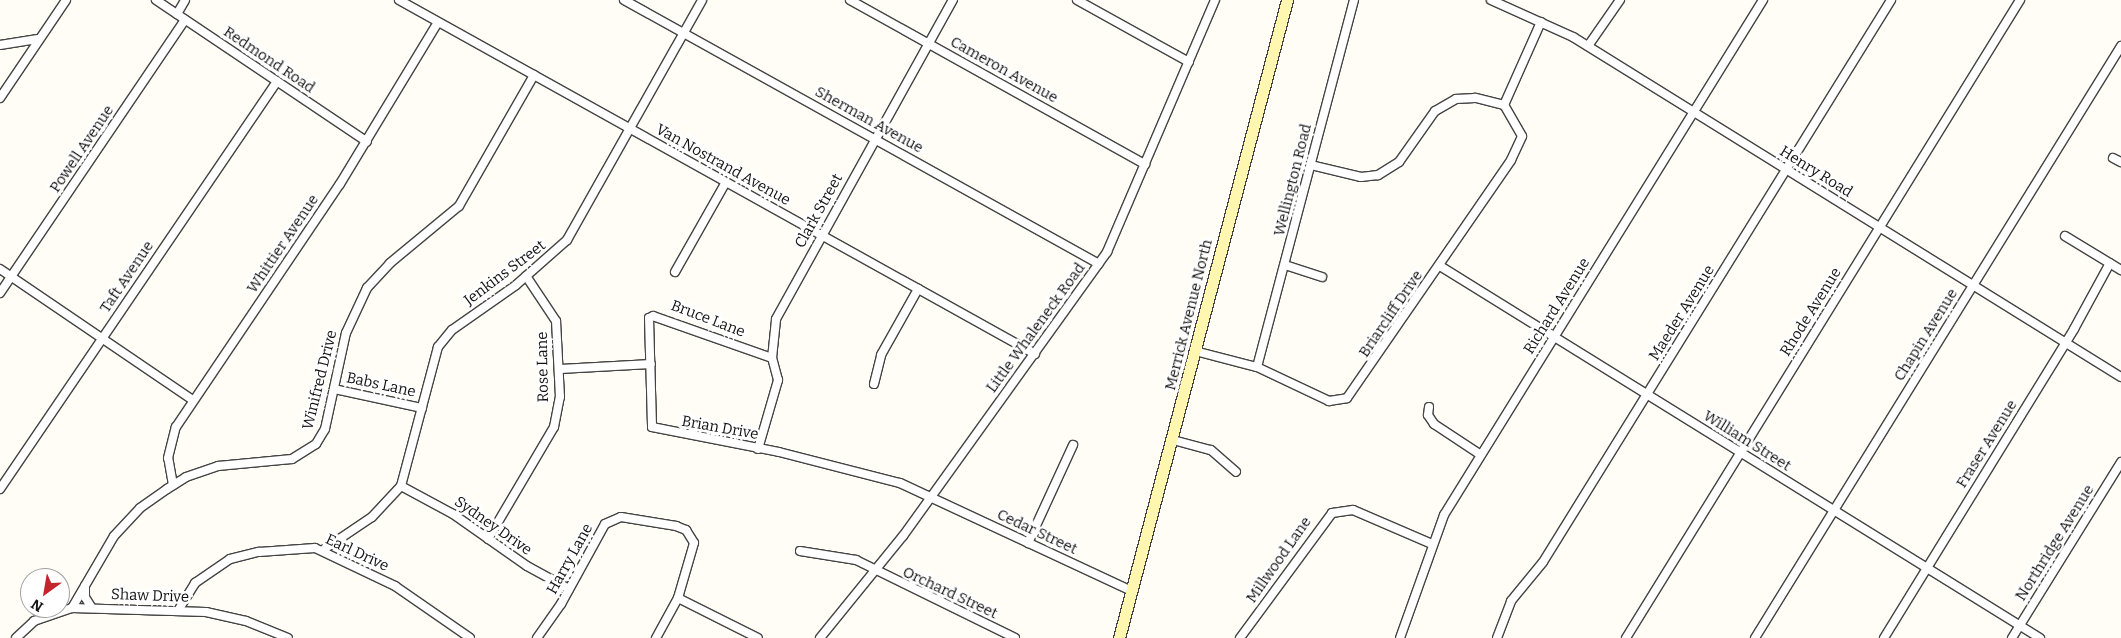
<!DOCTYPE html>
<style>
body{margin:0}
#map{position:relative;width:2121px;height:638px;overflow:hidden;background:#fffdf5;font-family:Bitter,serif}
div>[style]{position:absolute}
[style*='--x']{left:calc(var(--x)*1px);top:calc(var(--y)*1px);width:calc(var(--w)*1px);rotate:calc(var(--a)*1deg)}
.roads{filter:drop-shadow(1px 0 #444) drop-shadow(-1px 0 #444) drop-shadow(0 1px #444) drop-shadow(0 -1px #444)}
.street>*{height:8px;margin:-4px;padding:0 4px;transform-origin:4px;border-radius:4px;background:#fff}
.secondary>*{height:11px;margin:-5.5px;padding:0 5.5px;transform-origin:5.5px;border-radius:5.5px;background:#fff6b0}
span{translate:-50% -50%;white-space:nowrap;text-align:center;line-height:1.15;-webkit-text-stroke:5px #fff;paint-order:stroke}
.street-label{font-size:15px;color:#111}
.north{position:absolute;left:20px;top:568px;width:50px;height:50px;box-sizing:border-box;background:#fff;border:1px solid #a0a0a0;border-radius:50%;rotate:212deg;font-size:14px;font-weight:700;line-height:20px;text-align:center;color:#111}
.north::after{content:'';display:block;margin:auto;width:18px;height:22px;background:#c4262e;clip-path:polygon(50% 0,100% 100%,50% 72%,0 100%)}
</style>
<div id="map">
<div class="roads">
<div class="street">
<div style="--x:156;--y:0;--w:254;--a:33.9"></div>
<div style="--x:399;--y:0;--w:728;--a:29.1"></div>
<div style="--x:624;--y:0;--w:543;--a:29.06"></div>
<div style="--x:850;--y:0;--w:338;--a:29.1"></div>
<div style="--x:1077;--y:0;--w:128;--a:29"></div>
<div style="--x:1491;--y:0;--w:90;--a:24.3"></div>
<div style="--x:1573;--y:37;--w:645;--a:31.82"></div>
<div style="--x:177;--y:14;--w:16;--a:-60"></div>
<div style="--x:0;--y:45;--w:38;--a:-9"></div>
<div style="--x:1588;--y:46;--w:56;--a:-55.2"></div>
<div style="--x:0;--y:98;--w:118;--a:-56"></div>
<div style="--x:1504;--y:105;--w:91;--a:-66"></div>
<div style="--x:2113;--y:158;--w:9;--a:27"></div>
<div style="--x:2065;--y:236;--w:66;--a:31.3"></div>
<div style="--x:1285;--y:265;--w:39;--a:18"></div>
<div style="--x:1440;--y:266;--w:706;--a:31.8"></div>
<div style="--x:0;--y:269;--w:233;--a:34.2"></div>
<div style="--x:675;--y:272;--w:103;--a:-60.5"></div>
<div style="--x:0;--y:293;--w:330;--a:-55.9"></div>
<div style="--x:1195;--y:351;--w:64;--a:14.5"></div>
<div style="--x:1257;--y:367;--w:80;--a:25.3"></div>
<div style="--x:1329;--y:401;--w:18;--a:-9"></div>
<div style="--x:1347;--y:398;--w:289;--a:-55.4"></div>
<div style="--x:1511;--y:160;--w:26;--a:-65"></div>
<div style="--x:1522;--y:136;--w:36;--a:-120"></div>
<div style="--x:1504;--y:105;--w:30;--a:-166"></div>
<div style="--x:1475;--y:98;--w:19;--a:177"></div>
<div style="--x:1456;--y:99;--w:24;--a:150"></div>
<div style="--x:1435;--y:111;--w:62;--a:125.2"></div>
<div style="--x:1399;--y:162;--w:25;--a:148"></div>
<div style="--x:1378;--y:175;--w:17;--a:173"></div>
<div style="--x:1361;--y:177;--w:51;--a:-166.5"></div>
<div style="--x:772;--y:358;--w:126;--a:-160.6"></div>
<div style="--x:653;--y:316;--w:4;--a:153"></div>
<div style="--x:649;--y:318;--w:109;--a:88.4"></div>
<div style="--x:652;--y:427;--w:129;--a:11.1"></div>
<div style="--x:779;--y:452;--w:125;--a:14.4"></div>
<div style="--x:900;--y:483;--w:256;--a:25"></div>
<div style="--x:1257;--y:367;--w:380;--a:-75.2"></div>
<div style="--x:560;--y:369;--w:91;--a:-3.1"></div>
<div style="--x:874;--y:384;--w:30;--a:-76"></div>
<div style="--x:881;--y:355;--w:76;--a:-60.7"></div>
<div style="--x:334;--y:389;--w:90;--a:12.2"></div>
<div style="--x:1429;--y:407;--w:8;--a:97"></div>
<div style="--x:1428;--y:415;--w:11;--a:56"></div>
<div style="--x:1434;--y:424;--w:56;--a:33.4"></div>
<div style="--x:1173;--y:440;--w:39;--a:15"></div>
<div style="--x:1211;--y:450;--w:33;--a:41"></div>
<div style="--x:758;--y:449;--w:72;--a:-73.8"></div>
<div style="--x:778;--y:380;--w:23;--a:-105"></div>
<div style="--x:772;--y:358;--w:39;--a:-84"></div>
<div style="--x:776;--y:319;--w:365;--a:-61"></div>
<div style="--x:173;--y:485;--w:27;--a:-100"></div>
<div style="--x:168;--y:458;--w:32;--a:-76"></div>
<div style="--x:176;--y:427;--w:293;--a:-56"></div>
<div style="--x:340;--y:184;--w:189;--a:-58.8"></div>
<div style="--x:401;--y:486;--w:59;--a:28.3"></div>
<div style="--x:453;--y:514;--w:90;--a:35.1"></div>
<div style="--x:527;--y:566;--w:48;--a:28.7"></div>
<div style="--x:0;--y:489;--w:493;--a:-55.8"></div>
<div style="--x:488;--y:539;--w:130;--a:-59.5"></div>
<div style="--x:554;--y:427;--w:31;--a:-79"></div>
<div style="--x:560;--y:397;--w:76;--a:-93"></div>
<div style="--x:556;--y:321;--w:54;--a:-123.7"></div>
<div style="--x:1028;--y:543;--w:108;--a:-65.3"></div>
<div style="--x:323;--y:550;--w:59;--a:-34"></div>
<div style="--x:372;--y:517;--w:42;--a:-46.9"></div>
<div style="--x:401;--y:486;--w:144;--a:-75.1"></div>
<div style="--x:438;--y:347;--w:22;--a:-51"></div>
<div style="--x:452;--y:330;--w:78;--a:-35.1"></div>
<div style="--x:516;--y:285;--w:68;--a:-41.4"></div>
<div style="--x:567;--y:240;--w:275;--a:-60.6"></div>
<div style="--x:800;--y:551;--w:57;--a:9.1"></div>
<div style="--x:856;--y:560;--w:177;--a:26.1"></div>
<div style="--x:85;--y:586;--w:11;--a:90"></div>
<div style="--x:85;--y:597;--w:13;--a:58"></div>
<div style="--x:678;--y:598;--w:89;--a:26.6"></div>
<div style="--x:72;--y:608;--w:83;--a:-59.7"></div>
<div style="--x:114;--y:536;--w:38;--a:-47"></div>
<div style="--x:140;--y:508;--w:33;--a:-35"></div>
<div style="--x:167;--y:489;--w:22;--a:-32"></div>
<div style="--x:186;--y:477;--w:34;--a:-19"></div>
<div style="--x:218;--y:466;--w:74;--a:-5.4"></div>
<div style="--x:292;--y:459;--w:28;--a:-32"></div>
<div style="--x:316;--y:444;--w:17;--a:-59"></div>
<div style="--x:325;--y:429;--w:98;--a:-77.7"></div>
<div style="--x:346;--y:333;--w:50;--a:-65"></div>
<div style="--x:367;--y:288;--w:34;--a:-47"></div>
<div style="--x:390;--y:263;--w:89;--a:-39.6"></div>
<div style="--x:459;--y:206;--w:151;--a:-60.2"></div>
<div style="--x:179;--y:609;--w:31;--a:-58"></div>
<div style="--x:195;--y:583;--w:42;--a:-34.4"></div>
<div style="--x:230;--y:559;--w:30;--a:-14"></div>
<div style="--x:259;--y:552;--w:56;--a:-4.1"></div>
<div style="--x:315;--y:548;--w:89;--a:25.4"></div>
<div style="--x:395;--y:586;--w:91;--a:34.7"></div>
<div style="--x:16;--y:638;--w:25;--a:-43"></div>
<div style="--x:34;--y:621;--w:40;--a:-18.9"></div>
<div style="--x:72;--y:608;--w:134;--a:1.7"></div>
<div style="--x:206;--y:612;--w:41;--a:12.7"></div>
<div style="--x:246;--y:621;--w:45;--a:22"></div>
<div style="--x:537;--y:638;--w:42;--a:-54.8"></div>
<div style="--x:561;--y:604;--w:91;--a:-61.2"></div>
<div style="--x:605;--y:524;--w:17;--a:-24"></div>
<div style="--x:621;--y:517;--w:56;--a:9.3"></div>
<div style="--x:676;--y:526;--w:11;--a:22"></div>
<div style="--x:686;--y:530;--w:15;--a:58"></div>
<div style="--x:694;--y:543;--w:57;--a:106.2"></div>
<div style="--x:678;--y:598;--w:46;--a:118.8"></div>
<div style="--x:820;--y:638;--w:132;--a:-50.9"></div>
<div style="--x:903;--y:536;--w:350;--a:-54.3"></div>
<div style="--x:1107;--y:252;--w:274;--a:-66.8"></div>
<div style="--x:1240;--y:638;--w:155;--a:-53.6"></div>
<div style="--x:1332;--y:513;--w:21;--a:-8"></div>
<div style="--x:1353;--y:510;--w:86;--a:23.3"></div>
<div style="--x:1400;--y:638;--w:131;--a:-70.3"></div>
<div style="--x:1444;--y:515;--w:606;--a:-58.23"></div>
<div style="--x:1497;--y:638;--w:40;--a:-69"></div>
<div style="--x:1511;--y:601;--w:50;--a:-50.6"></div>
<div style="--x:1543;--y:562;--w:661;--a:-58.23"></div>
<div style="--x:1626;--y:638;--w:750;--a:-58.3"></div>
<div style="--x:1755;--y:638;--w:696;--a:-58.27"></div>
<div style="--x:1884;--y:638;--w:363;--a:-58.4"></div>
<div style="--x:2074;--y:329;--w:75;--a:-61.4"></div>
<div style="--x:2012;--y:638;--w:207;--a:-58.2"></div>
</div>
<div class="secondary">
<div style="--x:1119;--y:638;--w:660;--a:-75.25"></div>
</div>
</div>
<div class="street-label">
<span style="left:269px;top:60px;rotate:34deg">Redmond Road</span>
<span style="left:1004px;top:70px;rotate:29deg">Cameron Avenue</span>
<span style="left:869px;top:120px;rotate:29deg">Sherman Avenue</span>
<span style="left:82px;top:149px;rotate:-56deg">Powell Avenue</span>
<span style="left:723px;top:165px;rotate:29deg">Van Nostrand Avenue</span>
<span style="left:1816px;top:172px;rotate:32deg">Henry Road</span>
<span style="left:1293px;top:180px;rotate:-76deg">Wellington Road</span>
<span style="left:819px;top:211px;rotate:-61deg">Clark Street</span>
<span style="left:283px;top:244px;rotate:-56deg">Whittier Avenue</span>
<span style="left:505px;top:273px;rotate:-37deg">Jenkins Street</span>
<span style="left:127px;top:277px;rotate:-56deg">Taft Avenue</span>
<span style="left:1557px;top:306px;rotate:-58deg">Richard Avenue</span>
<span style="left:1811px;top:312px;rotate:-58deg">Rhode Avenue</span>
<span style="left:1682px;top:313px;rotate:-58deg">Maeder Avenue</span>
<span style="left:1391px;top:314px;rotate:-56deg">Briarcliff Drive</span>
<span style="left:1189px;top:315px;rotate:-76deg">Merrick Avenue North</span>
<span style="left:708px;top:319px;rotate:21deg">Bruce Lane</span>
<span style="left:1036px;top:328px;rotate:-54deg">Little Whaleneck Road</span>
<span style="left:1926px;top:335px;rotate:-58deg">Chapin Avenue</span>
<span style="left:543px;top:367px;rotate:-91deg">Rose Lane</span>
<span style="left:320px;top:380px;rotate:-76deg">Winifred Drive</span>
<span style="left:381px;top:385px;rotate:12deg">Babs Lane</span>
<span style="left:720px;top:428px;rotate:10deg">Brian Drive</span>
<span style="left:1747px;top:441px;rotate:32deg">William Street</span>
<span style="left:1987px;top:444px;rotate:-58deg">Fraser Avenue</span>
<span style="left:493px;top:526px;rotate:35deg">Sydney Drive</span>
<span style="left:1037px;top:532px;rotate:25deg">Cedar Street</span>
<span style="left:2055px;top:543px;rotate:-58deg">Northridge Avenue</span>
<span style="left:357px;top:553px;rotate:25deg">Earl Drive</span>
<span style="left:570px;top:559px;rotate:-61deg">Harry Lane</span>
<span style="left:1279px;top:560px;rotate:-55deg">Millwood Lane</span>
<span style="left:950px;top:593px;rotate:25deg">Orchard Street</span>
<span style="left:150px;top:596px;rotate:2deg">Shaw Drive</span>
</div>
<div class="north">N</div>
</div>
